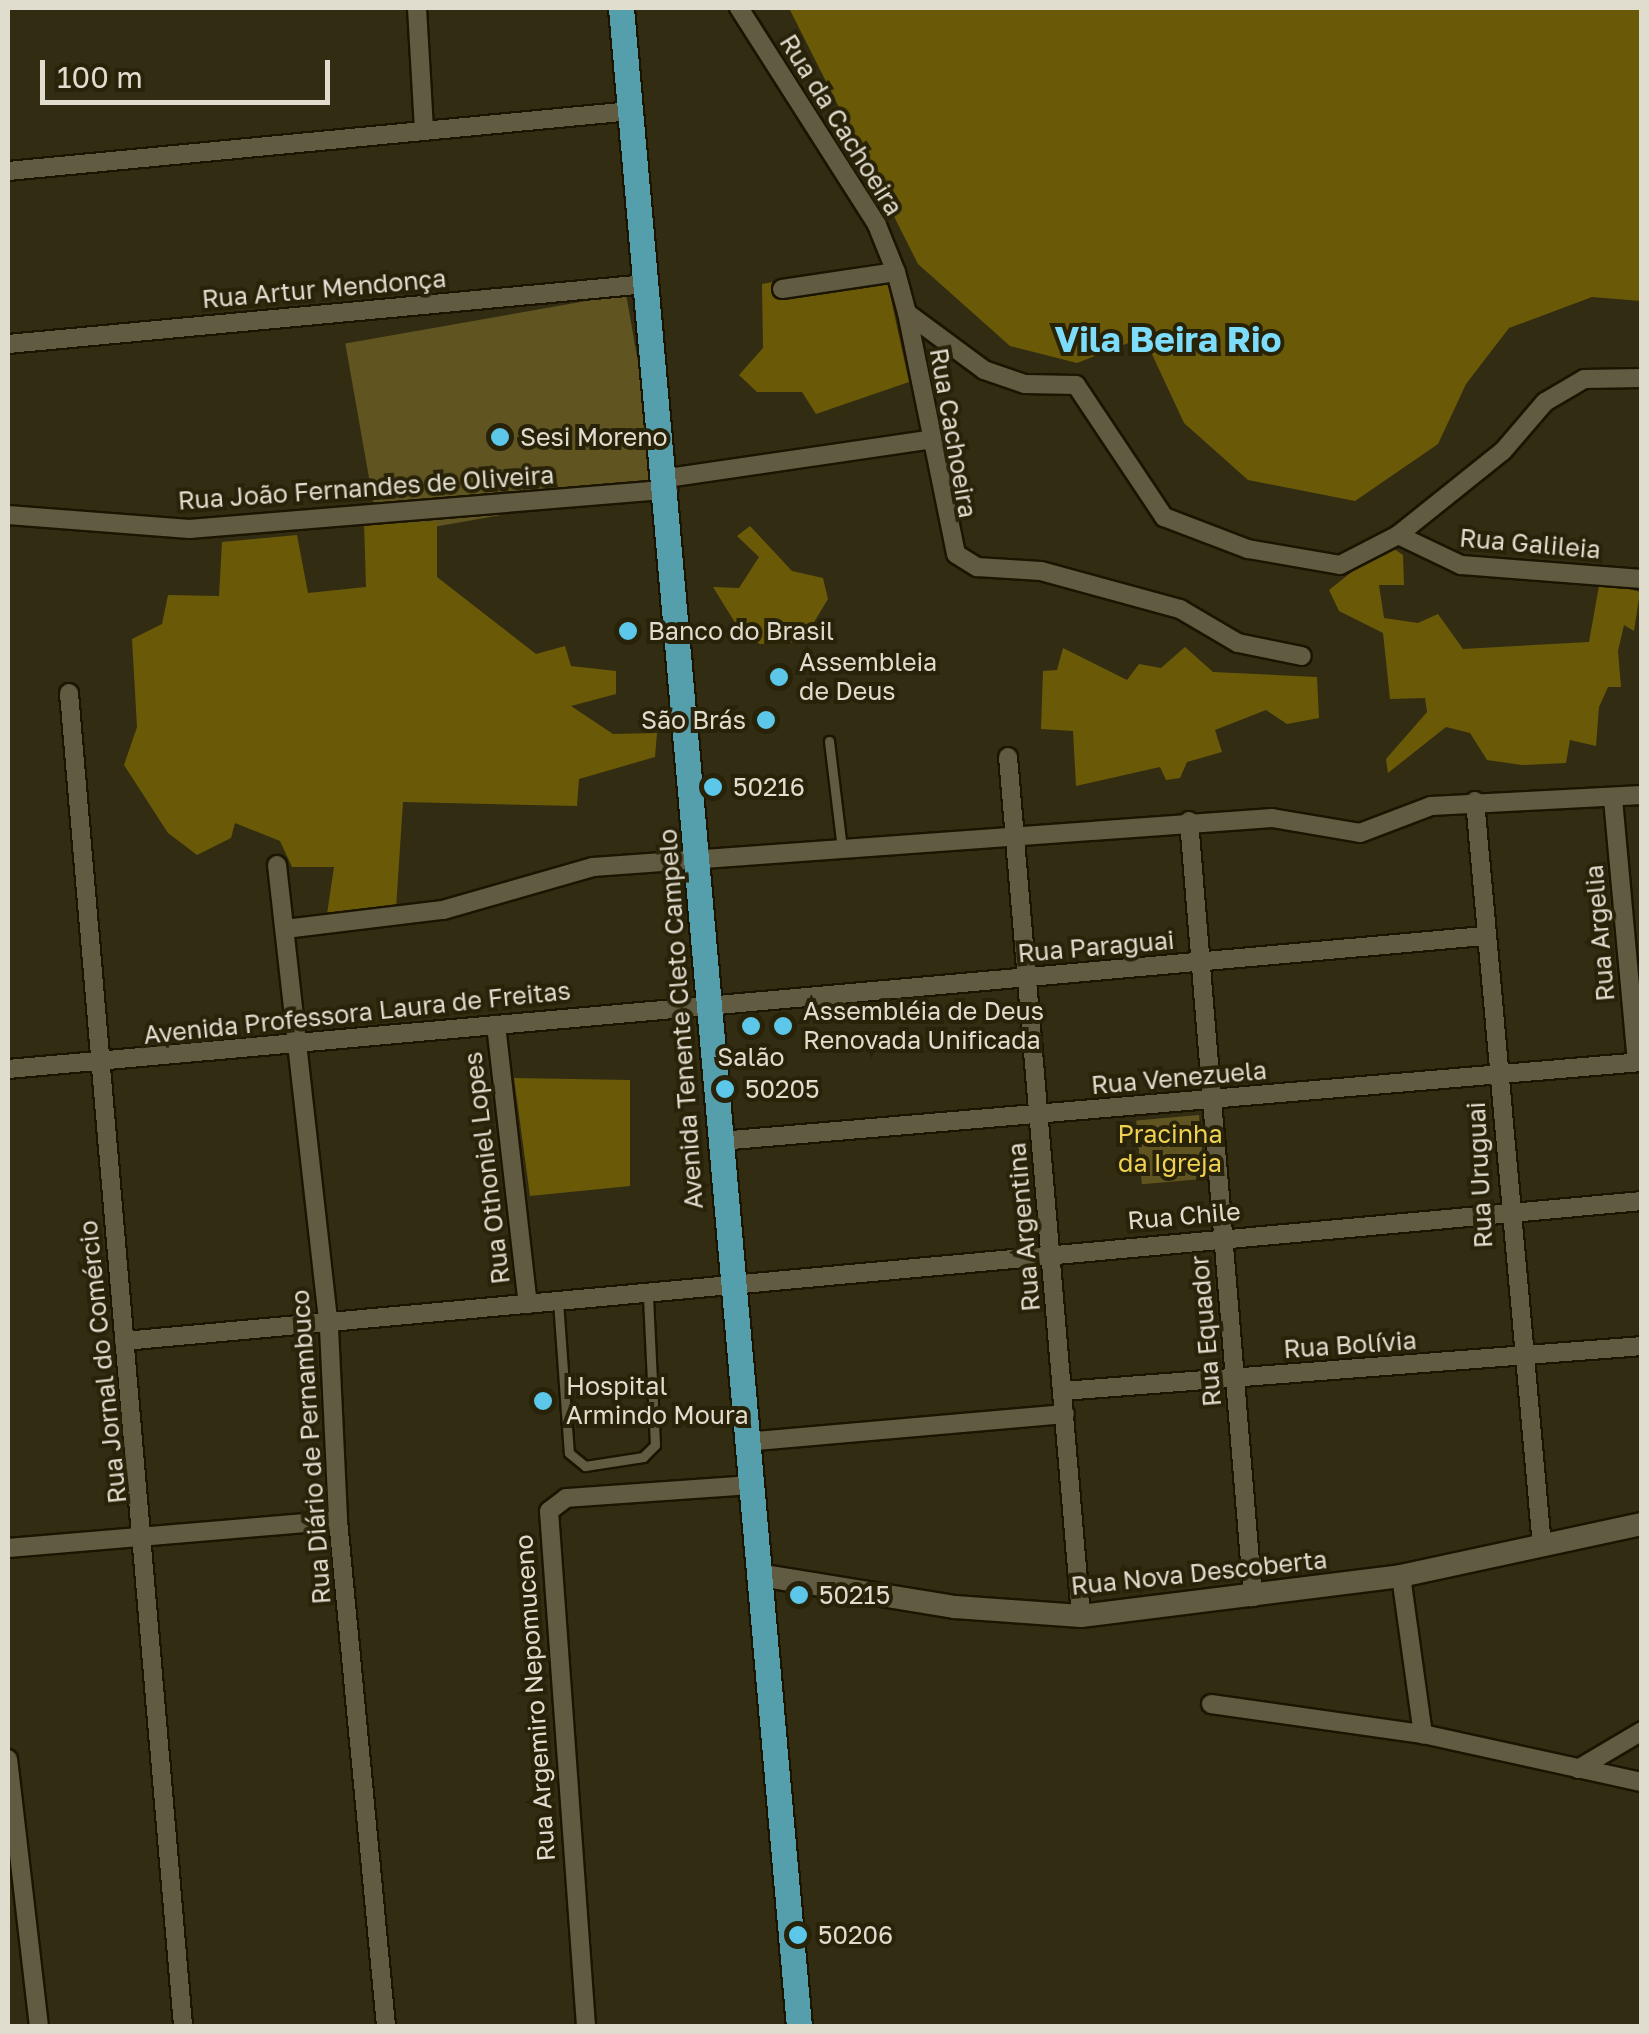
<!DOCTYPE html>
<meta charset="utf-8">
<style>
body{margin:0}
#map{position:relative;width:1649px;height:2034px;overflow:hidden;background:#322c13;font-family:"Golos Text",sans-serif}
div>[style]{position:absolute}
[style*='--x']{left:calc(var(--x)*1px);top:calc(var(--y)*1px);width:calc(var(--w)*1px);rotate:calc(var(--a)*1deg)}
.green>*{inset:0;background:#605521;transform-origin:0 0}
.forest>*{inset:0;background:#6a5a07}
.roads{filter:drop-shadow(2px 0 #1a1400) drop-shadow(-2px 0 #1a1400) drop-shadow(0 2px #1a1400) drop-shadow(0 -2px #1a1400)}
.service>*{height:9px;margin:-4.5px;padding:0 4.5px;transform-origin:4.5px;border-radius:4.5px;background:#615b41}
.minor>*{height:18px;margin:-9px;padding:0 9px;transform-origin:9px;border-radius:9px;background:#615b41}
.tertiary>*{height:22px;margin:-11px;padding:0 11px;transform-origin:11px;border-radius:11px;background:#615b41}
.primary>*{height:25px;margin:-12.5px;padding:0 12.5px;transform-origin:12.5px;border-radius:12.5px;background:#549fab}
.dots>*{width:28px;height:28px;translate:-50% -50%;box-sizing:border-box;border:5px solid #282209;border-radius:50%}
span{translate:-50% -50%;white-space:nowrap;text-align:center;line-height:1.15;-webkit-text-stroke:8px #282209;paint-order:stroke}
.street-label{font-size:25px;color:#e0dcce}
.poi-label{font-size:25px;color:#e0dcce}
.left{translate:0 -50%;text-align:left}
.right{translate:-100% -50%;text-align:right}
.park-label{font-size:25px;color:#efd252}
.district-label{font-size:35px;color:#7cdcfa;font-weight:700}
.frame{position:absolute;inset:0;border:10px solid #e0dcce;pointer-events:none}
.scale{position:absolute;left:40px;top:60px;width:290px;height:45px;box-sizing:border-box;border:5px solid #e0dcce;border-top:0;padding-left:12px;font-size:30px;line-height:35px;white-space:nowrap;color:#e0dcce;-webkit-text-stroke:8px #282209;paint-order:stroke}
</style>
<div id="map">
<div class="green">
<div style="left:626px;top:294px;width:196px;height:285px;rotate:80deg"></div>
<div style="left:1199px;top:1115px;width:64px;height:63px;rotate:85deg"></div>
</div>
<div class="forest">
<div style="clip-path:polygon(789px 8px,1641px 8px,1641px 301px,1592px 297px,1509px 328px,1466px 384px,1438px 444px,1355px 501px,1248px 480px,1184px 423px,1144px 337px,1077px 363px,1010px 346px,918px 264px)"></div>
<div style="clip-path:polygon(883px 262px,909px 382px,816px 414px,802px 392px,757px 392px,739px 375px,763px 348px,762px 284px)"></div>
<div style="clip-path:polygon(437px 522px,437px 577px,536px 654px,565px 646px,571px 666px,616px 671px,616px 694px,571px 706px,613px 734px,657px 733px,655px 757px,579px 779px,577px 806px,403px 802px,396px 909px,327px 914px,334px 867px,292px 867px,280px 841px,235px 823px,231px 838px,197px 855px,168px 833px,124px 765px,137px 727px,132px 639px,162px 624px,168px 595px,219px 596px,222px 542px,297px 535px,308px 593px,366px 587px,364px 523px)"></div>
<div style="clip-path:polygon(750px 526px,792px 571px,823px 578px,828px 599px,802px 642px,760px 644px,742px 634px,713px 587px,739px 588px,759px 557px,737px 536px)"></div>
<div style="clip-path:polygon(1387px 544px,1403px 555px,1404px 585px,1379px 585px,1384px 618px,1418px 623px,1438px 614px,1463px 649px,1589px 642px,1600px 580px,1640px 592px,1634px 631px,1624px 625px,1618px 651px,1621px 687px,1608px 687px,1599px 707px,1596px 746px,1570px 740px,1566px 763px,1522px 765px,1487px 760px,1470px 733px,1446px 727px,1388px 773px,1386px 759px,1427px 712px,1425px 698px,1390px 699px,1383px 633px,1339px 611px,1329px 590px)"></div>
<div style="clip-path:polygon(1185px 647px,1213px 672px,1317px 677px,1319px 718px,1287px 724px,1266px 710px,1215px 730px,1222px 752px,1187px 762px,1180px 778px,1166px 780px,1160px 767px,1076px 786px,1073px 731px,1041px 729px,1043px 671px,1057px 670px,1063px 648px,1127px 680px,1139px 664px,1161px 668px)"></div>
<div style="clip-path:polygon(514px 1078px,630px 1080px,630px 1186px,530px 1196px)"></div>
</div>
<div class="roads">
<div class="service">
<div style="--x:829;--y:741;--w:108;--a:83.1"></div>
<div style="--x:558;--y:1301;--w:152;--a:85.9"></div>
<div style="--x:569;--y:1453;--w:21;--a:39"></div>
<div style="--x:585;--y:1466;--w:59;--a:-8.8"></div>
<div style="--x:643;--y:1457;--w:17;--a:-45"></div>
<div style="--x:655;--y:1445;--w:151;--a:-92.7"></div>
</div>
<div class="minor">
<div style="--x:417;--y:8;--w:123;--a:86.7"></div>
<div style="--x:739;--y:8;--w:257;--a:57.5"></div>
<div style="--x:877;--y:225;--w:51;--a:68"></div>
<div style="--x:8;--y:171;--w:626;--a:-5.5"></div>
<div style="--x:782;--y:289;--w:115;--a:-8.5"></div>
<div style="--x:896;--y:272;--w:42;--a:75"></div>
<div style="--x:907;--y:313;--w:96;--a:36.5"></div>
<div style="--x:984;--y:370;--w:43;--a:18.9"></div>
<div style="--x:1025;--y:384;--w:51;--a:1.1"></div>
<div style="--x:1076;--y:385;--w:159;--a:56.3"></div>
<div style="--x:1164;--y:517;--w:90;--a:20.9"></div>
<div style="--x:1248;--y:549;--w:93;--a:9.9"></div>
<div style="--x:1340;--y:565;--w:65;--a:-27.3"></div>
<div style="--x:1398;--y:535;--w:70;--a:25.5"></div>
<div style="--x:1461;--y:565;--w:182;--a:4.4"></div>
<div style="--x:907;--y:313;--w:246;--a:78.5"></div>
<div style="--x:956;--y:554;--w:25;--a:32"></div>
<div style="--x:977;--y:567;--w:64;--a:3.6"></div>
<div style="--x:1041;--y:571;--w:144;--a:15.3"></div>
<div style="--x:1180;--y:609;--w:67;--a:30.4"></div>
<div style="--x:1238;--y:643;--w:65;--a:11.5"></div>
<div style="--x:8;--y:344;--w:641;--a:-5.37"></div>
<div style="--x:667;--y:478;--w:265;--a:-8.3"></div>
<div style="--x:8;--y:515;--w:182;--a:4.4"></div>
<div style="--x:189;--y:529;--w:481;--a:-4.7"></div>
<div style="--x:1398;--y:535;--w:134;--a:-38.7"></div>
<div style="--x:1503;--y:451;--w:65;--a:-49.4"></div>
<div style="--x:1545;--y:402;--w:45;--a:-30.5"></div>
<div style="--x:1584;--y:379;--w:58;--a:-1"></div>
<div style="--x:69;--y:693;--w:1338;--a:85.11"></div>
<div style="--x:1008;--y:757;--w:862;--a:85.14"></div>
<div style="--x:1613;--y:799;--w:264;--a:84.8"></div>
<div style="--x:1475;--y:801;--w:748;--a:84.86"></div>
<div style="--x:1189;--y:821;--w:779;--a:85.29"></div>
<div style="--x:277;--y:865;--w:466;--a:83.6"></div>
<div style="--x:329;--y:1328;--w:192;--a:87.3"></div>
<div style="--x:338;--y:1520;--w:508;--a:84.58"></div>
<div style="--x:285;--y:929;--w:159;--a:-6.9"></div>
<div style="--x:443;--y:910;--w:156;--a:-16"></div>
<div style="--x:593;--y:867;--w:681;--a:-4.13"></div>
<div style="--x:1272;--y:818;--w:89;--a:9.7"></div>
<div style="--x:1360;--y:833;--w:76;--a:-20.8"></div>
<div style="--x:1431;--y:806;--w:211;--a:-3"></div>
<div style="--x:496;--y:1025;--w:281;--a:83.5"></div>
<div style="--x:8;--y:1069;--w:1482;--a:-5.15"></div>
<div style="--x:720;--y:1141;--w:925;--a:-4.9"></div>
<div style="--x:124;--y:1341;--w:1524;--a:-5.27"></div>
<div style="--x:1063;--y:1391;--w:581;--a:-4.44"></div>
<div style="--x:745;--y:1442;--w:321;--a:-5"></div>
<div style="--x:8;--y:1548;--w:331;--a:-4.8"></div>
<div style="--x:1401;--y:1576;--w:160;--a:82.1"></div>
<div style="--x:1423;--y:1734;--w:224;--a:12.4"></div>
<div style="--x:1211;--y:1704;--w:214;--a:8.1"></div>
<div style="--x:8;--y:1759;--w:269;--a:83.4"></div>
<div style="--x:1578;--y:1769;--w:74;--a:-30.7"></div>
<div style="--x:586;--y:2026;--w:516;--a:-94.11"></div>
<div style="--x:549;--y:1511;--w:21;--a:-37"></div>
<div style="--x:566;--y:1498;--w:184;--a:-4"></div>
</div>
<div class="tertiary">
<div style="--x:759;--y:1575;--w:199;--a:9.3"></div>
<div style="--x:955;--y:1607;--w:126;--a:4.1"></div>
<div style="--x:1081;--y:1616;--w:322;--a:-7.1"></div>
<div style="--x:1401;--y:1576;--w:247;--a:-12.2"></div>
</div>
<div class="primary">
<div style="--x:621;--y:8;--w:2026;--a:84.96"></div>
</div>
</div>
<div class="dots">
<div style="left:500px;top:437px;background:#5cc7e8"></div>
<div style="left:628px;top:631px;background:#5cc7e8"></div>
<div style="left:779px;top:677px;background:#5cc7e8"></div>
<div style="left:766px;top:720px;background:#5cc7e8"></div>
<div style="left:713px;top:787px;background:#5cc7e8"></div>
<div style="left:751px;top:1026px;background:#5cc7e8"></div>
<div style="left:783px;top:1026px;background:#5cc7e8"></div>
<div style="left:725px;top:1089px;background:#5cc7e8"></div>
<div style="left:543px;top:1401px;background:#5cc7e8"></div>
<div style="left:799px;top:1595px;background:#5cc7e8"></div>
<div style="left:798px;top:1935px;background:#5cc7e8"></div>
</div>
<div class="street-label">
<span style="left:841px;top:125px;rotate:58deg">Rua da Cachoeira</span>
<span style="left:324px;top:289px;rotate:-5deg">Rua Artur Mendonça</span>
<span style="left:953px;top:433px;rotate:80deg">Rua Cachoeira</span>
<span style="left:366px;top:488px;rotate:-4deg">Rua João Fernandes de Oliveira</span>
<span style="left:1530px;top:544px;rotate:5deg">Rua Galileia</span>
<span style="left:1600px;top:933px;rotate:-95deg">Rua Argelia</span>
<span style="left:1096px;top:947px;rotate:-5deg">Rua Paraguai</span>
<span style="left:357px;top:1013px;rotate:-6deg">Avenida Professora Laura de Freitas</span>
<span style="left:681px;top:1019px;rotate:-94deg">Avenida Tenente Cleto Campelo</span>
<span style="left:1179px;top:1078px;rotate:-5deg">Rua Venezuela</span>
<span style="left:487px;top:1168px;rotate:-97deg">Rua Othoniel Lopes</span>
<span style="left:1480px;top:1175px;rotate:-93deg">Rua Uruguai</span>
<span style="left:1184px;top:1216px;rotate:-5deg">Rua Chile</span>
<span style="left:1024px;top:1227px;rotate:-95deg">Rua Argentina</span>
<span style="left:1206px;top:1331px;rotate:-95deg">Rua Equador</span>
<span style="left:1350px;top:1345px;rotate:-4deg">Rua Bolívia</span>
<span style="left:103px;top:1362px;rotate:-96deg">Rua Jornal do Comércio</span>
<span style="left:311px;top:1447px;rotate:-94deg">Rua Diário de Pernambuco</span>
<span style="left:1199px;top:1573px;rotate:-6deg">Rua Nova Descoberta</span>
<span style="left:535px;top:1698px;rotate:-94deg">Rua Argemiro Nepomuceno</span>
</div>
<div class="poi-label">
<span class="left" style="left:520px;top:437px">Sesi Moreno</span>
<span class="left" style="left:648px;top:631px">Banco do Brasil</span>
<span class="left" style="left:799px;top:677px">Assembleia<br>de Deus</span>
<span class="right" style="left:746px;top:720px">São Brás</span>
<span class="left" style="left:733px;top:787px">50216</span>
<span class="left" style="left:803px;top:1026px">Assembléia de Deus<br>Renovada Unificada</span>
<span style="left:751px;top:1057px">Salão</span>
<span class="left" style="left:745px;top:1089px">50205</span>
<span class="left" style="left:566px;top:1401px">Hospital<br>Armindo Moura</span>
<span class="left" style="left:819px;top:1595px">50215</span>
<span class="left" style="left:818px;top:1935px">50206</span>
</div>
<div class="park-label">
<span style="left:1170px;top:1149px">Pracinha<br>da Igreja</span>
</div>
<div class="district-label">
<span style="left:1168px;top:339px">Vila Beira Rio</span>
</div>
<div class="frame"></div>
<div class="scale">100 m</div>
</div>
